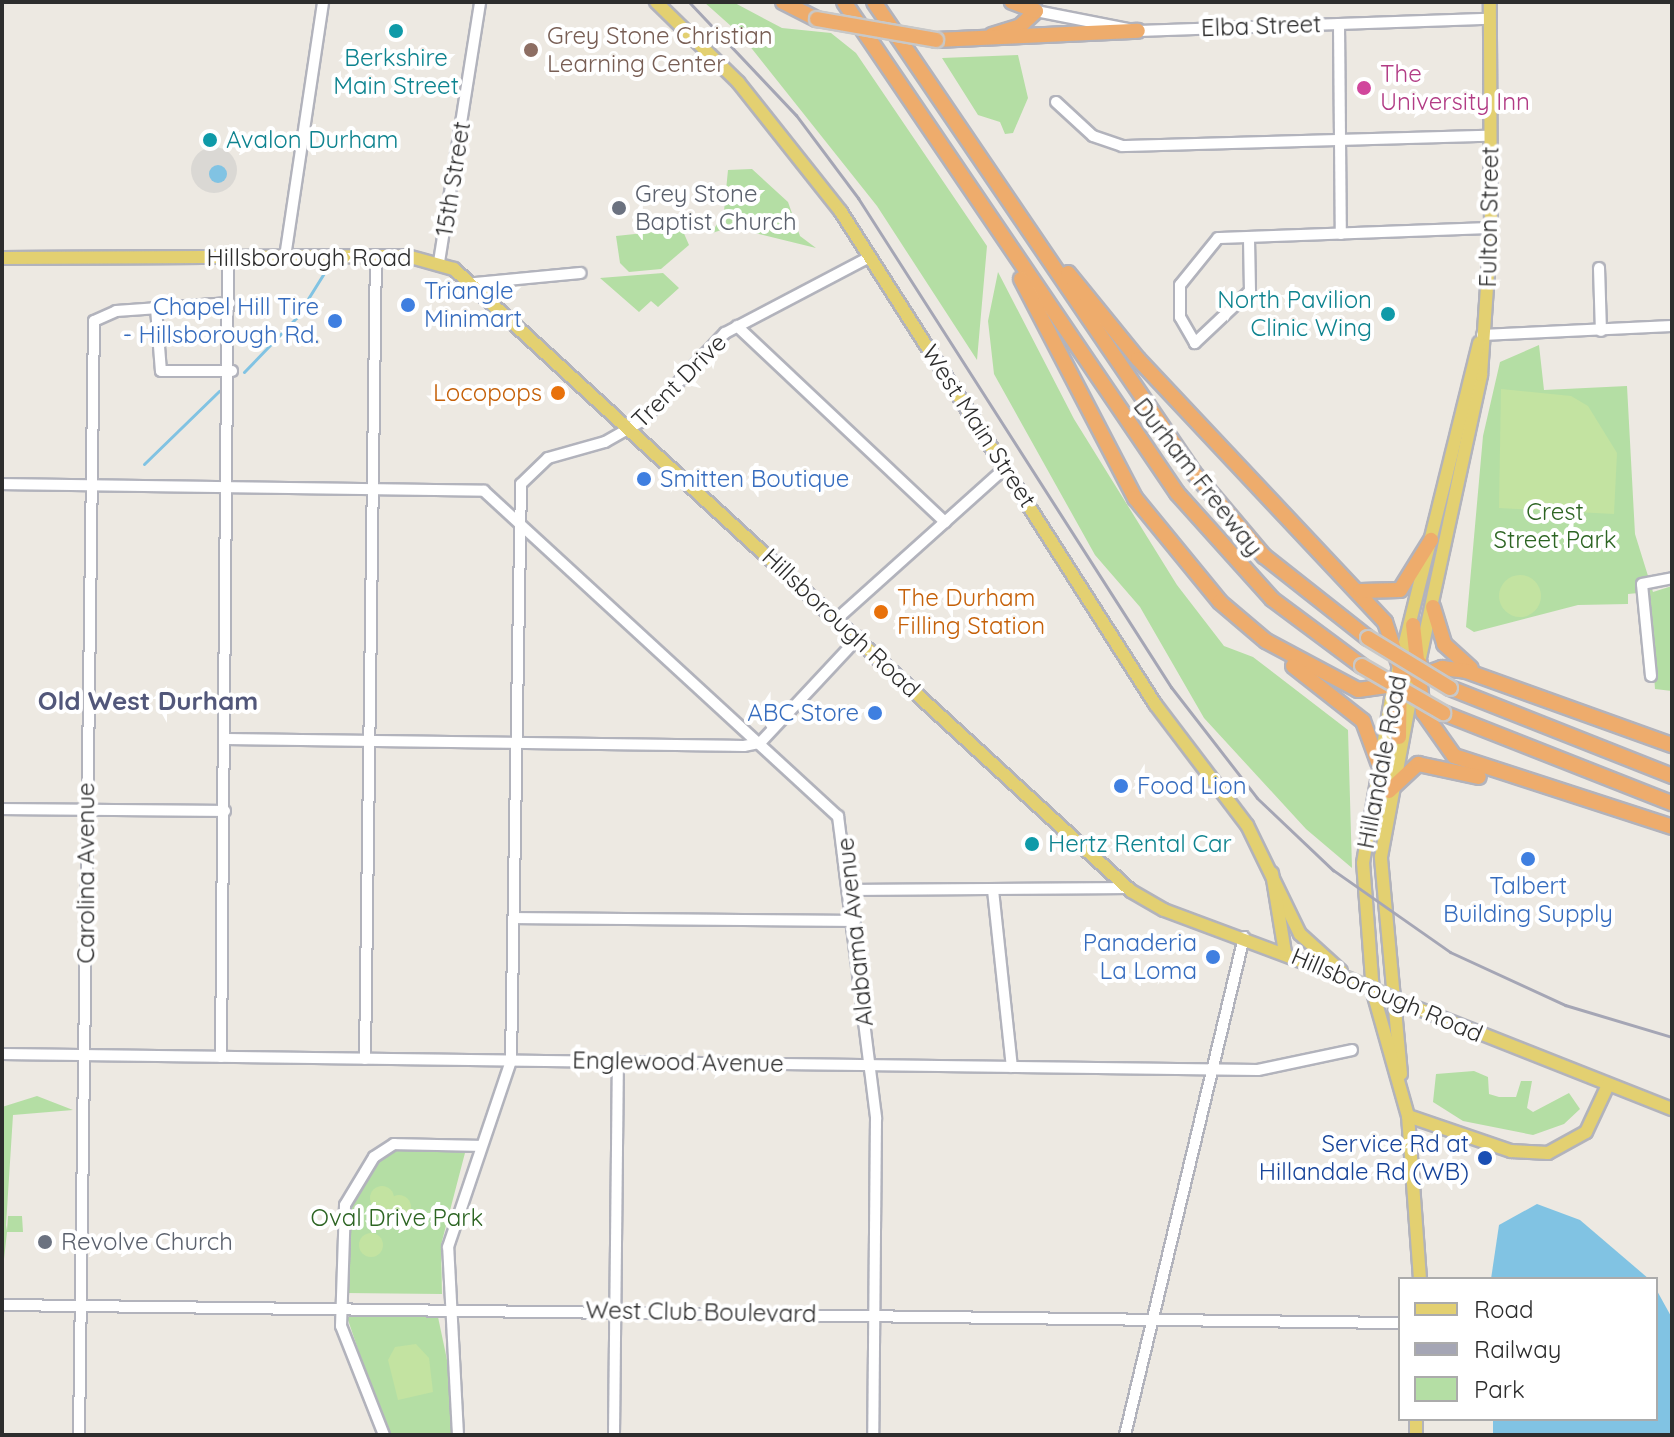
<!DOCTYPE html>
<style>
body{margin:0}
#map{position:relative;width:1674px;height:1437px;overflow:hidden;background:#ede9e2;font-family:Quicksand,sans-serif}
div>[style]{position:absolute}
[style*='--x']{left:calc(var(--x)*1px);top:calc(var(--y)*1px);width:calc(var(--w)*1px);rotate:calc(var(--a)*1deg)}
.green>*{inset:0;background:#b4dea4}
.pitch>*{inset:0;background:#c3e3a1}
.round{border-radius:50%}
.plaza>*{inset:0;background:#dad8d4}
.water>*{inset:0;background:#81c3e3}
.stream>*{height:3px;margin:-1.5px;padding:0 1.5px;transform-origin:1.5px;border-radius:1.5px;background:#81c3e3}
.roads{filter:drop-shadow(2px 0 #b2b3bc) drop-shadow(-2px 0 #b2b3bc) drop-shadow(0 2px #b2b3bc) drop-shadow(0 -2px #b2b3bc)}
.minor>*{height:10px;margin:-5px;padding:0 5px;transform-origin:5px;border-radius:5px;background:#fff}
.major>*{height:12px;margin:-6px;padding:0 6px;transform-origin:6px;border-radius:6px;background:#e3d071}
.highway>*{height:14px;margin:-7px;padding:0 7px;transform-origin:7px;border-radius:7px;background:#eeac6c}
.rail>*{height:3px;margin:-1.5px;padding:0 1.5px;transform-origin:1.5px;border-radius:1.5px;background:#a5a6b5}
.bridges{filter:drop-shadow(2px 0 #c8c8c8) drop-shadow(-2px 0 #c8c8c8) drop-shadow(0 2px #c8c8c8) drop-shadow(0 -2px #c8c8c8)}
.major-bridge>*{height:12px;margin:-6px;padding:0 6px;transform-origin:6px;border-radius:6px;background:#e3d071}
.highway-bridge>*{height:14px;margin:-7px;padding:0 7px;transform-origin:7px;border-radius:7px;background:#eeac6c}
.dots>*{width:22px;height:22px;translate:-50% -50%;box-sizing:border-box;border:4px solid #fff;border-radius:50%}
span{translate:-50% -50%;white-space:nowrap;text-align:center;line-height:1.15;-webkit-text-stroke:8px #fff;paint-order:stroke}
.street-label{font-size:24px;color:#2d2d2d}
.education-label{font-size:24px;color:#785e54}
.left{translate:0 -50%;text-align:left}
.culture-label{font-size:24px;color:#0d838f}
.right{translate:-100% -50%;text-align:right}
.hotel-label{font-size:24px;color:#b23c85}
.worship-label{font-size:24px;color:#5b616d}
.shop-label{font-size:24px;color:#366cbe}
.food-label{font-size:24px;color:#c56008}
.park-label{font-size:24px;color:#2d6523}
.transit-label{font-size:24px;color:#164399}
.neighbourhood-label{font-size:26px;color:#52577a;font-weight:700}
.frame{position:absolute;inset:0;border:4px solid #2d2d2d;pointer-events:none}
.legend{position:absolute;left:1398px;top:1277px;width:260px;height:144px;box-sizing:border-box;background:#fff;border:2px solid #ababab;margin:0;padding:10px 14px;list-style:none;font-size:24px;color:#2d2d2d}
.legend li{display:flex;align-items:center;gap:16px;height:40px}
.legend b{width:40px;border:2px solid #ababab}
</style>
<div id="map">
<div class="green">
<div style="clip-path:polygon(704px 2px,733px 2px,782px 28px,831px 33px,856px 53px,987px 246px,977px 360px,877px 206px,741px 35px)"></div>
<div style="clip-path:polygon(1018px 55px,1028px 98px,1013px 133px,1005px 134px,1000px 122px,978px 115px,942px 58px)"></div>
<div style="clip-path:polygon(752px 169px,788px 202px,800px 236px,816px 248px,731px 227px,712px 233px,724px 211px,728px 170px)"></div>
<div style="clip-path:polygon(682px 229px,689px 245px,661px 269px,629px 272px,620px 263px,616px 236px)"></div>
<div style="clip-path:polygon(998px 272px,1074px 419px,1177px 585px,1224px 646px,1253px 657px,1348px 730px,1352px 868px,1306px 829px,1204px 718px,1140px 607px,1095px 555px,994px 374px,988px 321px)"></div>
<div style="clip-path:polygon(663px 273px,679px 288px,658px 307px,651px 301px,639px 312px,600px 278px)"></div>
<div style="clip-path:polygon(1539px 345px,1544px 390px,1627px 386px,1635px 534px,1653px 592px,1672px 586px,1672px 691px,1655px 689px,1648px 592px,1628px 594px,1628px 604px,1578px 605px,1474px 632px,1466px 627px,1483px 436px,1500px 362px)"></div>
<div style="clip-path:polygon(1474px 1071px,1488px 1077px,1489px 1094px,1499px 1097px,1516px 1097px,1521px 1081px,1532px 1081px,1527px 1108px,1533px 1112px,1569px 1093px,1580px 1109px,1564px 1124px,1533px 1135px,1463px 1121px,1433px 1102px,1436px 1074px)"></div>
<div style="clip-path:polygon(37px 1096px,73px 1110px,13px 1115px,6px 1225px,7px 1231px,8px 1216px,22px 1216px,23px 1232px,7px 1232px,4px 1259px,2px 1107px)"></div>
<div style="clip-path:polygon(396px 1148px,466px 1149px,441px 1245px,442px 1294px,345px 1293px,345px 1208px,374px 1163px)"></div>
<div style="clip-path:polygon(347px 1317px,438px 1317px,454px 1393px,452px 1435px,387px 1435px)"></div>
</div>
<div class="pitch">
<div style="clip-path:polygon(1501px 389px,1571px 396px,1588px 406px,1617px 453px,1614px 514px,1499px 508px)"></div>
<div class="round" style="left:1499px;top:575px;width:42px;height:42px"></div>
<div class="round" style="left:370px;top:1186px;width:24px;height:24px"></div>
<div class="round" style="left:387px;top:1195px;width:24px;height:24px"></div>
<div class="round" style="left:359px;top:1233px;width:24px;height:24px"></div>
<div style="clip-path:polygon(416px 1344px,429px 1358px,433px 1392px,398px 1400px,388px 1360px,395px 1347px)"></div>
</div>
<div class="plaza">
<div class="round" style="left:191px;top:147px;width:46px;height:46px"></div>
</div>
<div class="water">
<div class="round" style="left:209px;top:165px;width:18px;height:18px"></div>
<div style="clip-path:polygon(1537px 1204px,1580px 1220px,1649px 1279px,1491px 1279px,1499px 1225px)"></div>
<div style="clip-path:polygon(1656px 1289px,1672px 1318px,1672px 1435px,1493px 1435px,1493px 1419px,1656px 1419px)"></div>
</div>
<div class="stream">
<div style="--x:244;--y:372;--w:75;--a:-46.1"></div>
<div style="--x:296;--y:318;--w:53;--a:-58.1"></div>
<div style="--x:144;--y:464;--w:105;--a:-44.2"></div>
</div>
<div class="roads">
<div class="minor">
<div style="--x:1036;--y:11;--w:104;--a:11.1"></div>
<div style="--x:1138;--y:31;--w:351;--a:-2"></div>
<div style="--x:1339;--y:24;--w:210;--a:89.5"></div>
<div style="--x:1056;--y:102;--w:50;--a:42.6"></div>
<div style="--x:1093;--y:136;--w:31;--a:19"></div>
<div style="--x:1122;--y:146;--w:369;--a:-1.6"></div>
<div style="--x:1249;--y:239;--w:52;--a:88.9"></div>
<div style="--x:1250;--y:291;--w:76;--a:136.6"></div>
<div style="--x:1195;--y:343;--w:30;--a:-120"></div>
<div style="--x:1180;--y:317;--w:32;--a:-90"></div>
<div style="--x:1180;--y:285;--w:60;--a:-51"></div>
<div style="--x:1218;--y:238;--w:273;--a:-2.1"></div>
<div style="--x:285;--y:257;--w:258;--a:-81.5"></div>
<div style="--x:439;--y:262;--w:263;--a:-81"></div>
<div style="--x:1599;--y:268;--w:63;--a:88.2"></div>
<div style="--x:475;--y:283;--w:106;--a:-5.4"></div>
<div style="--x:156;--y:308;--w:63;--a:85.5"></div>
<div style="--x:161;--y:371;--w:71;--a:0"></div>
<div style="--x:737;--y:326;--w:286;--a:43.3"></div>
<div style="--x:1482;--y:335;--w:190;--a:-2.7"></div>
<div style="--x:2;--y:484;--w:482;--a:0.8"></div>
<div style="--x:484;--y:491;--w:481;--a:42.6"></div>
<div style="--x:838;--y:816;--w:304;--a:82.8"></div>
<div style="--x:876;--y:1118;--w:317;--a:90.5"></div>
<div style="--x:838;--y:618;--w:224;--a:-41.9"></div>
<div style="--x:1651;--y:676;--w:92;--a:-95.6"></div>
<div style="--x:1642;--y:584;--w:31;--a:-11"></div>
<div style="--x:226;--y:739;--w:518;--a:0.77"></div>
<div style="--x:744;--y:746;--w:16;--a:-11"></div>
<div style="--x:760;--y:743;--w:145;--a:-47"></div>
<div style="--x:2;--y:809;--w:223;--a:0.5"></div>
<div style="--x:851;--y:890;--w:277;--a:-0.4"></div>
<div style="--x:993;--y:890;--w:178;--a:83.9"></div>
<div style="--x:514;--y:918;--w:341;--a:0.5"></div>
<div style="--x:2;--y:1054;--w:1256;--a:0.73"></div>
<div style="--x:1258;--y:1070;--w:96;--a:-12"></div>
<div style="--x:221;--y:1057;--w:798;--a:-89.5"></div>
<div style="--x:365;--y:1059;--w:803;--a:-89.22"></div>
<div style="--x:2;--y:1305;--w:1398;--a:0.74"></div>
<div style="--x:79;--y:1435;--w:1114;--a:-89.23"></div>
<div style="--x:94;--y:321;--w:24;--a:-24"></div>
<div style="--x:116;--y:311;--w:114;--a:-4"></div>
<div style="--x:384;--y:1435;--w:117;--a:-111.5"></div>
<div style="--x:341;--y:1326;--w:121;--a:-88.1"></div>
<div style="--x:345;--y:1205;--w:56;--a:-58.9"></div>
<div style="--x:374;--y:1157;--w:24;--a:-33"></div>
<div style="--x:394;--y:1144;--w:86;--a:1.3"></div>
<div style="--x:458;--y:1435;--w:188;--a:-93"></div>
<div style="--x:448;--y:1247;--w:196;--a:-71.3"></div>
<div style="--x:511;--y:1061;--w:577;--a:-89.01"></div>
<div style="--x:521;--y:484;--w:37;--a:-44"></div>
<div style="--x:548;--y:458;--w:59;--a:-15.7"></div>
<div style="--x:605;--y:442;--w:43;--a:-29.6"></div>
<div style="--x:642;--y:421;--w:121;--a:-46.7"></div>
<div style="--x:725;--y:333;--w:164;--a:-27.7"></div>
<div style="--x:614;--y:1435;--w:374;--a:-89.4"></div>
<div style="--x:1125;--y:1435;--w:512;--a:-76.56"></div>
</div>
<div class="major">
<div style="--x:656;--y:2;--w:115;--a:44.3"></div>
<div style="--x:738;--y:82;--w:166;--a:51.6"></div>
<div style="--x:841;--y:212;--w:584;--a:57.45"></div>
<div style="--x:1155;--y:704;--w:152;--a:52.8"></div>
<div style="--x:1247;--y:825;--w:121;--a:64.1"></div>
<div style="--x:1300;--y:934;--w:55;--a:42.1"></div>
<div style="--x:2;--y:258;--w:405;--a:-0.3"></div>
<div style="--x:407;--y:256;--w:49;--a:15.5"></div>
<div style="--x:454;--y:269;--w:919;--a:42.58"></div>
<div style="--x:1131;--y:891;--w:38;--a:30"></div>
<div style="--x:1164;--y:910;--w:197;--a:20.5"></div>
<div style="--x:1418;--y:667;--w:299;--a:-77.8"></div>
<div style="--x:1481;--y:375;--w:147;--a:-86.1"></div>
<div style="--x:1491;--y:228;--w:226;--a:-90.3"></div>
<div style="--x:1272;--y:873;--w:80;--a:80.7"></div>
<div style="--x:1409;--y:1005;--w:283;--a:21.6"></div>
<div style="--x:1401;--y:1074;--w:218;--a:-95.3"></div>
<div style="--x:1381;--y:857;--w:175;--a:-79.5"></div>
<div style="--x:1408;--y:1116;--w:109;--a:18.8"></div>
<div style="--x:1511;--y:1151;--w:37;--a:3"></div>
<div style="--x:1548;--y:1153;--w:43;--a:-28.9"></div>
<div style="--x:1586;--y:1132;--w:52;--a:-64.9"></div>
<div style="--x:1420;--y:1279;--w:163;--a:-94.2"></div>
<div style="--x:1408;--y:1116;--w:129;--a:-105.8"></div>
<div style="--x:1373;--y:992;--w:129;--a:-94.4"></div>
<div style="--x:1363;--y:863;--w:166;--a:-80.3"></div>
<div style="--x:1391;--y:699;--w:367;--a:-76.1"></div>
<div style="--x:1416;--y:1435;--w:16;--a:-90"></div>
</div>
<div class="highway">
<div style="--x:783;--y:2;--w:38;--a:27"></div>
<div style="--x:844;--y:2;--w:593;--a:55.85"></div>
<div style="--x:1177;--y:493;--w:142;--a:48.1"></div>
<div style="--x:1272;--y:599;--w:112;--a:36.7"></div>
<div style="--x:874;--y:2;--w:569;--a:55.81"></div>
<div style="--x:1194;--y:473;--w:109;--a:49.9"></div>
<div style="--x:1264;--y:556;--w:132;--a:38.3"></div>
<div style="--x:992;--y:35;--w:28;--a:-17"></div>
<div style="--x:1019;--y:27;--w:23;--a:-43"></div>
<div style="--x:1036;--y:11;--w:26;--a:-159"></div>
<div style="--x:936;--y:40;--w:202;--a:-2.6"></div>
<div style="--x:1068;--y:273;--w:111;--a:50.9"></div>
<div style="--x:1138;--y:359;--w:361;--a:46.8"></div>
<div style="--x:1385;--y:622;--w:47;--a:71.6"></div>
<div style="--x:1400;--y:667;--w:70;--a:90.8"></div>
<div style="--x:1021;--y:279;--w:247;--a:62.5"></div>
<div style="--x:1135;--y:498;--w:134;--a:50.7"></div>
<div style="--x:1220;--y:602;--w:60;--a:40.3"></div>
<div style="--x:1266;--y:641;--w:104;--a:28"></div>
<div style="--x:1358;--y:690;--w:30;--a:-8"></div>
<div style="--x:1388;--y:686;--w:39;--a:-35"></div>
<div style="--x:1360;--y:591;--w:40;--a:-1.4"></div>
<div style="--x:1400;--y:590;--w:59;--a:-58.2"></div>
<div style="--x:1433;--y:607;--w:39;--a:73"></div>
<div style="--x:1444;--y:644;--w:36;--a:42"></div>
<div style="--x:1413;--y:625;--w:88;--a:83.4"></div>
<div style="--x:1423;--y:712;--w:54;--a:54.8"></div>
<div style="--x:1454;--y:756;--w:229;--a:18"></div>
<div style="--x:1293;--y:666;--w:89;--a:38.2"></div>
<div style="--x:1363;--y:721;--w:44;--a:69.9"></div>
<div style="--x:1416;--y:677;--w:28;--a:-19"></div>
<div style="--x:1442;--y:668;--w:24;--a:7"></div>
<div style="--x:1466;--y:671;--w:219;--a:19.8"></div>
<div style="--x:1450;--y:688;--w:239;--a:21.6"></div>
<div style="--x:1443;--y:713;--w:246;--a:21.5"></div>
<div style="--x:1389;--y:791;--w:40;--a:-43"></div>
<div style="--x:1418;--y:764;--w:62;--a:12"></div>
</div>
</div>
<div class="rail">
<div style="--x:689;--y:2;--w:156;--a:46.6"></div>
<div style="--x:796;--y:115;--w:104;--a:53.2"></div>
<div style="--x:858;--y:198;--w:581;--a:57.38"></div>
<div style="--x:1171;--y:687;--w:140;--a:52.2"></div>
<div style="--x:1257;--y:798;--w:105;--a:43.5"></div>
<div style="--x:1333;--y:870;--w:143;--a:35"></div>
<div style="--x:1450;--y:952;--w:127;--a:24.7"></div>
<div style="--x:1565;--y:1005;--w:112;--a:16.7"></div>
</div>
<div class="bridges">
<div class="major-bridge">
<div style="--x:1349;--y:979;--w:65;--a:23.4"></div>
</div>
<div class="highway-bridge">
<div style="--x:817;--y:19;--w:121;--a:10"></div>
<div style="--x:1368;--y:638;--w:96;--a:31.4"></div>
<div style="--x:1362;--y:666;--w:94;--a:30.1"></div>
</div>
</div>
<div class="dots">
<div style="left:396px;top:31px;background:#0f9aa8"></div>
<div style="left:531px;top:50px;background:#8d6e63"></div>
<div style="left:1364px;top:88px;background:#d1479c"></div>
<div style="left:210px;top:140px;background:#0f9aa8"></div>
<div style="left:619px;top:208px;background:#6b7280"></div>
<div style="left:408px;top:305px;background:#3f7fe0"></div>
<div style="left:1388px;top:314px;background:#0f9aa8"></div>
<div style="left:335px;top:321px;background:#3f7fe0"></div>
<div style="left:558px;top:393px;background:#e8710a"></div>
<div style="left:644px;top:479px;background:#3f7fe0"></div>
<div style="left:881px;top:612px;background:#e8710a"></div>
<div style="left:875px;top:713px;background:#3f7fe0"></div>
<div style="left:1121px;top:786px;background:#3f7fe0"></div>
<div style="left:1032px;top:844px;background:#0f9aa8"></div>
<div style="left:1528px;top:859px;background:#3f7fe0"></div>
<div style="left:1213px;top:957px;background:#3f7fe0"></div>
<div style="left:1485px;top:1158px;background:#1a4fb4"></div>
<div style="left:45px;top:1242px;background:#6b7280"></div>
</div>
<div class="street-label">
<span style="left:1261px;top:26px;rotate:-2deg">Elba Street</span>
<span style="left:453px;top:179px;rotate:-81deg">15th Street</span>
<span style="left:1489px;top:217px;rotate:-89deg">Fulton Street</span>
<span style="left:309px;top:258px">Hillsborough Road</span>
<span style="left:679px;top:381px;rotate:-45deg">Trent Drive</span>
<span style="left:979px;top:426px;rotate:57deg">West Main Street</span>
<span style="left:1198px;top:477px;rotate:52deg">Durham Freeway</span>
<span style="left:841px;top:623px;rotate:43deg">Hillsborough Road</span>
<span style="left:1382px;top:762px;rotate:-79deg">Hillandale Road</span>
<span style="left:86px;top:873px;rotate:-90deg">Carolina Avenue</span>
<span style="left:855px;top:932px;rotate:-96deg">Alabama Avenue</span>
<span style="left:1387px;top:995px;rotate:23deg">Hillsborough Road</span>
<span style="left:678px;top:1062px;rotate:1deg">Englewood Avenue</span>
<span style="left:701px;top:1312px;rotate:1deg">West Club Boulevard</span>
</div>
<div class="education-label">
<span class="left" style="left:547px;top:50px">Grey Stone Christian<br>Learning Center</span>
</div>
<div class="culture-label">
<span style="left:396px;top:72px">Berkshire<br>Main Street</span>
<span class="left" style="left:226px;top:140px">Avalon Durham</span>
<span class="right" style="left:1372px;top:314px">North Pavilion<br>Clinic Wing</span>
<span class="left" style="left:1048px;top:844px">Hertz Rental Car</span>
</div>
<div class="hotel-label">
<span class="left" style="left:1380px;top:88px">The<br>University Inn</span>
</div>
<div class="worship-label">
<span class="left" style="left:635px;top:208px">Grey Stone<br>Baptist Church</span>
<span class="left" style="left:61px;top:1242px">Revolve Church</span>
</div>
<div class="shop-label">
<span class="left" style="left:424px;top:305px">Triangle<br>Minimart</span>
<span class="right" style="left:319px;top:321px">Chapel Hill Tire<br>- Hillsborough Rd.</span>
<span class="left" style="left:660px;top:479px">Smitten Boutique</span>
<span class="right" style="left:859px;top:713px">ABC Store</span>
<span class="left" style="left:1137px;top:786px">Food Lion</span>
<span style="left:1528px;top:900px">Talbert<br>Building Supply</span>
<span class="right" style="left:1197px;top:957px">Panaderia<br>La Loma</span>
</div>
<div class="food-label">
<span class="right" style="left:542px;top:393px">Locopops</span>
<span class="left" style="left:897px;top:612px">The Durham<br>Filling Station</span>
</div>
<div class="park-label">
<span style="left:1555px;top:526px">Crest<br>Street Park</span>
<span style="left:397px;top:1218px">Oval Drive Park</span>
</div>
<div class="transit-label">
<span class="right" style="left:1469px;top:1158px">Service Rd at<br>Hillandale Rd (WB)</span>
</div>
<div class="neighbourhood-label">
<span style="left:148px;top:701px">Old West Durham</span>
</div>
<div class="frame"></div>
<ul class="legend">
<li><b style="height:10px;background:#e3d071"></b>Road</li>
<li><b style="height:10px;background:#a5a6b5"></b>Railway</li>
<li><b style="height:22px;background:#b4dea4"></b>Park</li>
</ul>
</div>
